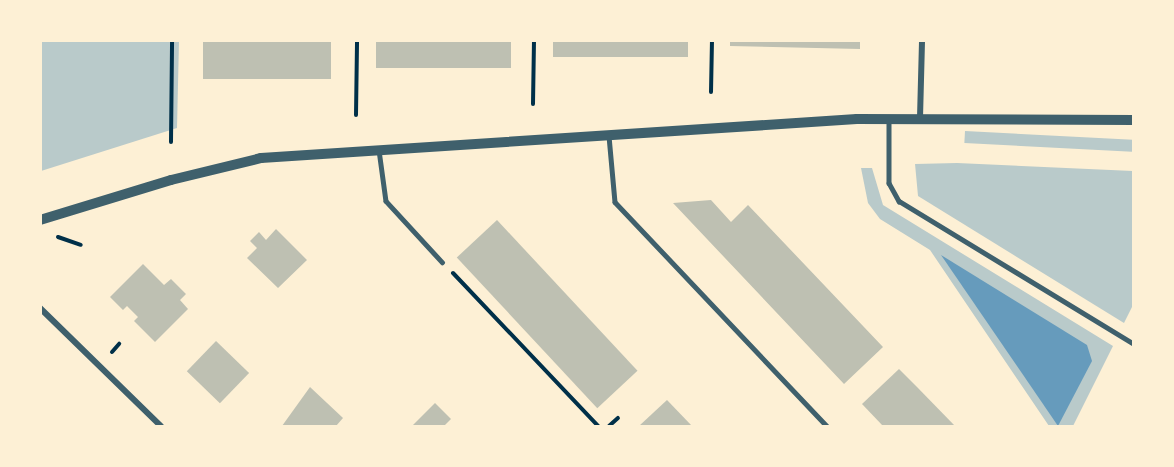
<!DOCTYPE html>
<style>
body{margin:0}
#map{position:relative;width:1174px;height:467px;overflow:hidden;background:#fdf0d5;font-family:"DM Sans",sans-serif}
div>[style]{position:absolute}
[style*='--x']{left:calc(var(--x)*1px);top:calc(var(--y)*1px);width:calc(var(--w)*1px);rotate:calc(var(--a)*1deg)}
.green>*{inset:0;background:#b9caca;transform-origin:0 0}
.water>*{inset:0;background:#669bbc}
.building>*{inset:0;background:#bec0b2;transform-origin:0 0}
.path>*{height:4px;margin:-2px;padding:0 2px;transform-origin:2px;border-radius:2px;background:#003049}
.service>*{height:4.5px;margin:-2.25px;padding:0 2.25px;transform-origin:2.25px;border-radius:2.25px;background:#3f606c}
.minor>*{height:6px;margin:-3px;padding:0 3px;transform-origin:3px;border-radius:3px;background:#3f606c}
.tertiary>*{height:10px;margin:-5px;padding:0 5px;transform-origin:5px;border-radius:5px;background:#3f606c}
span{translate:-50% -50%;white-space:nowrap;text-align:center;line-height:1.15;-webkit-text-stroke:6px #fdf0d5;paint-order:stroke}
.frame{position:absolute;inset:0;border:42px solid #fdf0d5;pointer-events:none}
</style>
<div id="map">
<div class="green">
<div style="clip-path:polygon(41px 41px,179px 41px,177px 128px,41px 171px)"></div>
<div style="left:965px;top:131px;width:168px;height:12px;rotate:3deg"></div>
<div style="clip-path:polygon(957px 163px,1133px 171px,1133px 305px,1124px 323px,918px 196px,915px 164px)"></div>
<div style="clip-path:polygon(861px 168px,872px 168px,883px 205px,1113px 346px,1073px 426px,1049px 426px,930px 250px,880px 219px,868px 203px)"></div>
</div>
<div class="water">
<div style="clip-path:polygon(941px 255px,1087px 345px,1092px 361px,1058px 426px)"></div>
</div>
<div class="building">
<div style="left:203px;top:40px;width:128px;height:39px"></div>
<div style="left:376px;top:40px;width:135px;height:28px"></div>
<div style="left:553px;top:40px;width:135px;height:17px"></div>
<div style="clip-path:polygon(730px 40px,860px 40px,860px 49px,730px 46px)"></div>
<div style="clip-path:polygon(711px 200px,731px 222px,748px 205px,883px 347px,844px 384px,673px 203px)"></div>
<div style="left:497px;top:220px;width:206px;height:55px;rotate:47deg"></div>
<div style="clip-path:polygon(276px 229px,307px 260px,278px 288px,247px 258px,257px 248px,250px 241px,259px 232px,266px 240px)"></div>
<div style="clip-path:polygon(143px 264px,164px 285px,171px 279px,186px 294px,180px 300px,188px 309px,155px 342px,134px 321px,138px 317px,127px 306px,123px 310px,110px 297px)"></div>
<div style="left:216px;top:341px;width:46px;height:42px;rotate:44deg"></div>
<div style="clip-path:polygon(899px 369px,917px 387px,955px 426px,883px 426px,862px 404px)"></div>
<div style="clip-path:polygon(310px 387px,343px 418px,336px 426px,282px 426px)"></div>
<div style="clip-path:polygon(667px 400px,692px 426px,639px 426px)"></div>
<div style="clip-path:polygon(435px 403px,451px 419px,444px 426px,412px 426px)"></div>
</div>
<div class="path">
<div style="--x:711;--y:92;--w:52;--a:-88.9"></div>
<div style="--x:533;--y:104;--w:64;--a:-89.1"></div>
<div style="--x:356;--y:115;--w:75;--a:-89.2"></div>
<div style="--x:171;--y:142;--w:102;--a:-89.4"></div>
<div style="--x:58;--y:237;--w:24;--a:19"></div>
<div style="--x:453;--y:273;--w:211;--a:46.5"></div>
<div style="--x:112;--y:352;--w:11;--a:-49"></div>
<div style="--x:609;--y:426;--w:12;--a:-42"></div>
</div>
<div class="service">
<div style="--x:889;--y:121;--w:62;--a:90"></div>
<div style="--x:889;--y:183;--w:21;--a:61"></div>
<div style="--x:899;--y:201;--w:275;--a:31.3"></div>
<div style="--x:609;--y:136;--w:66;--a:84.8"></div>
<div style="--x:615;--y:202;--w:308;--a:46.6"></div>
<div style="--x:379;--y:150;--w:51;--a:82.2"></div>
<div style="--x:386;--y:201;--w:83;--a:47.4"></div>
</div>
<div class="minor">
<div style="--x:920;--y:118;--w:78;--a:-88.5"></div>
<div style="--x:40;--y:308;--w:169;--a:44.3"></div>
</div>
<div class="tertiary">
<div style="--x:40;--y:220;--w:137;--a:-17"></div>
<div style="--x:171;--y:180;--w:93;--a:-13.7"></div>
<div style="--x:261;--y:158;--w:597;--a:-3.74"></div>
<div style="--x:857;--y:119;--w:277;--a:0.2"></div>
</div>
<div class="frame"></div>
</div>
